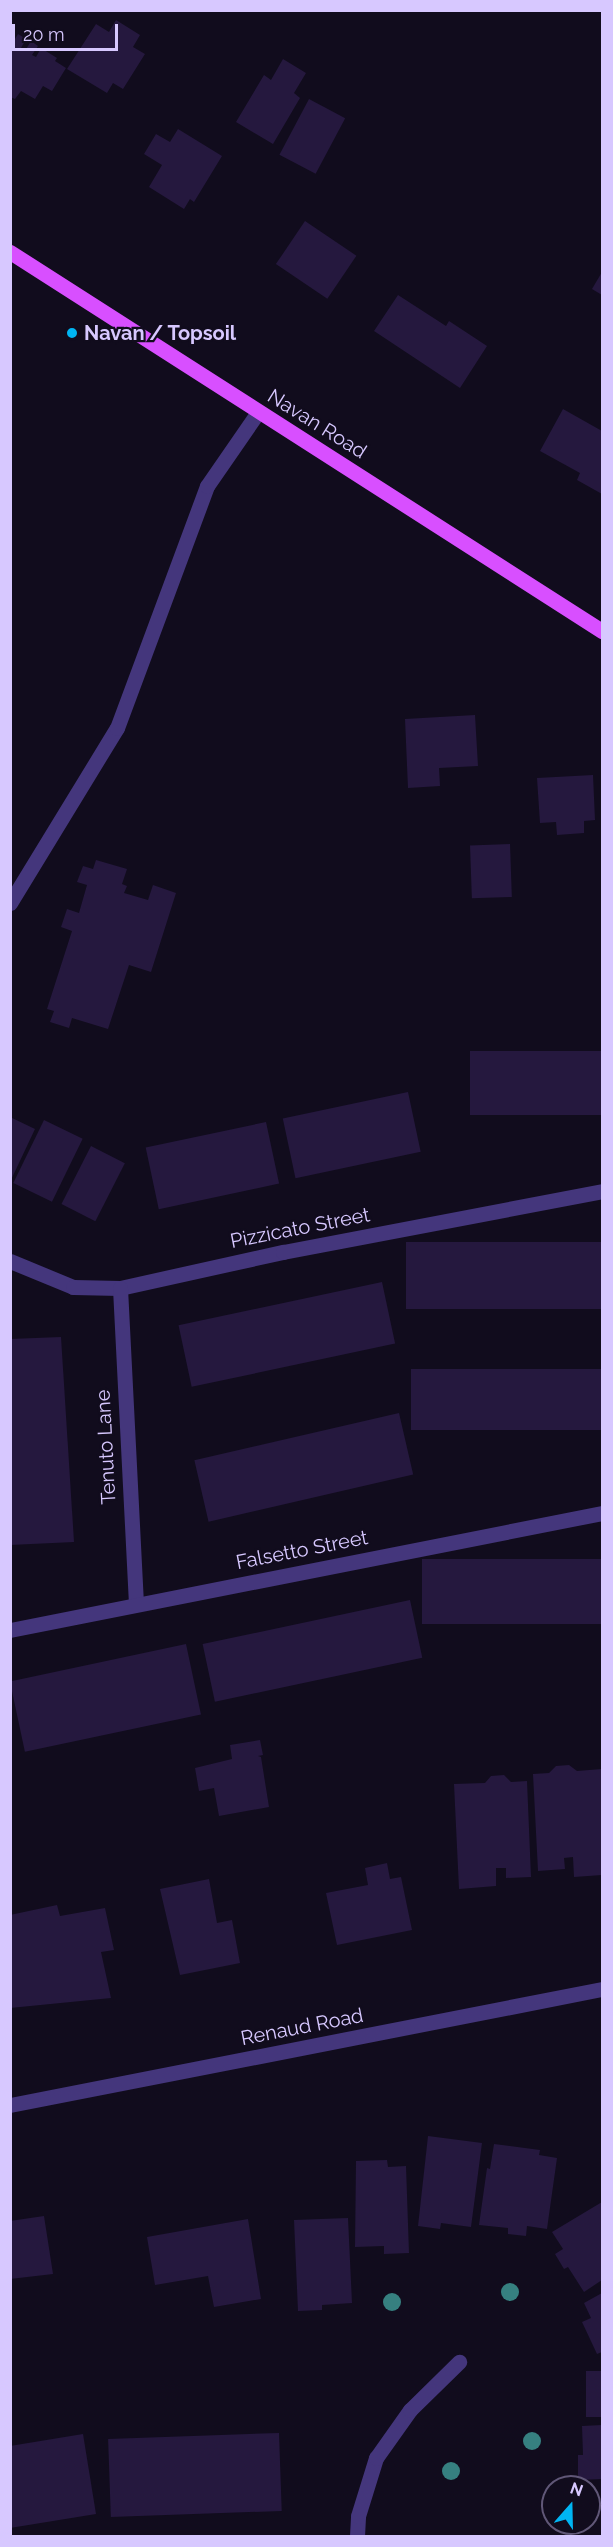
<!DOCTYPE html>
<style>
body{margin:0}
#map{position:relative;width:613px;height:2547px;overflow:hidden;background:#110c1d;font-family:Raleway,sans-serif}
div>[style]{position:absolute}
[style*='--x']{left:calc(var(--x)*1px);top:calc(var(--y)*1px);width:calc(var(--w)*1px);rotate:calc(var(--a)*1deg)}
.building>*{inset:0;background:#25183e;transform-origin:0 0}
.minor>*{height:15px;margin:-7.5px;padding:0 7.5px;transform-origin:7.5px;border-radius:7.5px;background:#44367c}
.major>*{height:15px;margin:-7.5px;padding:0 7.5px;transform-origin:7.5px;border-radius:7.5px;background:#d84fff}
.trees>*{width:18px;height:18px;margin:-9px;border-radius:50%;background:#368080}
.dots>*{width:16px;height:16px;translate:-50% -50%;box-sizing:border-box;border:3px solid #110c1d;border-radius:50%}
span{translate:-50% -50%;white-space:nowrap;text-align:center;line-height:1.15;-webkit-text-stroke:4.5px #110c1d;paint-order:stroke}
.poi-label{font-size:20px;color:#d7c8ff;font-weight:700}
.left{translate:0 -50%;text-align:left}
.street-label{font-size:20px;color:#d7c8ff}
.frame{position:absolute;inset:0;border:12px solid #d7c8ff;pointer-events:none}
.north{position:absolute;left:541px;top:2475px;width:60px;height:60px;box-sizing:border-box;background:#110c1d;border:2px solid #605777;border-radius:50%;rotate:20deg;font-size:16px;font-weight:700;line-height:24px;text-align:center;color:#d7c8ff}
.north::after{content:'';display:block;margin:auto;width:21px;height:27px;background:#00b5f3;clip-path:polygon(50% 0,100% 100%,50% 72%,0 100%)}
.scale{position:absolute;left:12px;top:24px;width:106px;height:27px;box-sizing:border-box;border:3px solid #d7c8ff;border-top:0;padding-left:8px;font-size:18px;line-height:21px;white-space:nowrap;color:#d7c8ff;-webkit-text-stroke:4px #110c1d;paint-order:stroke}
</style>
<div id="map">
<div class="building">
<div style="clip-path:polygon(116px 20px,140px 35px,133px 47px,145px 54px,123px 89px,113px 83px,107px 93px,67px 69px,96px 24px,109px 32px)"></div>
<div style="clip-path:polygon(18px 34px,26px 39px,21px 48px,25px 51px,31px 41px,38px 46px,32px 55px,36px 57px,41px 48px,57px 58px,55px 61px,66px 68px,52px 91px,43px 86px,35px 99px,21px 91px,15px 99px,10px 97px,10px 41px,13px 42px)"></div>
<div style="clip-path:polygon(283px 59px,306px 73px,294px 93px,300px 98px,273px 144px,236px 122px,264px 75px,271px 80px)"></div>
<div style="left:309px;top:99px;width:41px;height:63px;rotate:28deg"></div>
<div style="clip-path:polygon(178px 129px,222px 156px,194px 202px,190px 199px,184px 209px,149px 187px,162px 165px,144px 154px,156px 134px,170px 142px)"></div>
<div style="left:305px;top:221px;width:62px;height:52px;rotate:34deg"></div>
<div style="clip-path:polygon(602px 272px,602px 295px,592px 289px)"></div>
<div style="clip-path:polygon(398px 295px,446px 326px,449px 321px,487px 346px,460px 388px,374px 331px)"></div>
<div style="clip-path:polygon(563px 409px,602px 431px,602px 494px,577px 480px,580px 473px,540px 451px)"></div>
<div style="clip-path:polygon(475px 715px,478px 766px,439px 768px,440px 786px,408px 788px,405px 719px)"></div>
<div style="clip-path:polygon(593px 775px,595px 820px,584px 821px,584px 833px,557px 835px,556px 822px,540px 823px,537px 778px)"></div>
<div style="left:510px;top:844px;width:53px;height:40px;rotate:88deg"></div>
<div style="clip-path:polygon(96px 860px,127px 869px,122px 884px,127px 886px,124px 893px,148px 900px,153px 885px,176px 893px,151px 972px,129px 965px,108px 1029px,72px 1018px,69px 1028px,50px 1022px,54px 1011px,47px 1009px,72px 931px,61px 927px,67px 909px,79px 913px,87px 885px,77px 882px,83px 866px,93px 869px)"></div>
<div style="left:602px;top:1051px;width:64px;height:132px;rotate:90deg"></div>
<div style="left:408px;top:1092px;width:61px;height:128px;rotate:78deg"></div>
<div style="clip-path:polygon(10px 1117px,35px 1129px,10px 1182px)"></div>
<div style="left:44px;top:1120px;width:43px;height:70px;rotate:26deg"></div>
<div style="left:266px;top:1122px;width:63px;height:123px;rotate:78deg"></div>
<div style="left:91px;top:1146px;width:38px;height:65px;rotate:27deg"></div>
<div style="left:602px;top:1242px;width:67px;height:196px;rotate:90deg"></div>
<div style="left:382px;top:1282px;width:63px;height:208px;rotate:78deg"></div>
<div style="clip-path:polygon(61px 1337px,74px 1542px,10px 1545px,10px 1339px)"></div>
<div style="left:602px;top:1369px;width:61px;height:191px;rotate:90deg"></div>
<div style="left:399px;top:1413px;width:63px;height:210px;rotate:77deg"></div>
<div style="left:602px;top:1559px;width:65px;height:180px;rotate:90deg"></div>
<div style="left:410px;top:1600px;width:59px;height:212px;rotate:78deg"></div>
<div style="left:186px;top:1644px;width:72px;height:180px;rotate:78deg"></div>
<div style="clip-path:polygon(260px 1740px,263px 1755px,258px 1756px,261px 1757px,269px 1807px,219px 1816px,214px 1788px,199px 1791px,195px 1768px,232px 1759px,230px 1745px)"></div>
<div style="clip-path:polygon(569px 1765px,577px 1771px,602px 1769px,602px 1875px,574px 1877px,573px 1857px,564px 1858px,565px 1869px,538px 1871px,533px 1774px,549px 1773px,556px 1766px)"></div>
<div style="clip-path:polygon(504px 1775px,511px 1782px,527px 1781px,531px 1877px,506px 1878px,506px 1868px,496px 1868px,496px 1886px,459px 1889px,454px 1784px,485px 1783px,491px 1776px)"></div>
<div style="clip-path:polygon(387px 1863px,390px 1879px,401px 1877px,412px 1930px,337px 1945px,326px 1893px,368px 1885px,365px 1868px)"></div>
<div style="clip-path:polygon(209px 1879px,217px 1923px,232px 1920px,240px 1963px,180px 1975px,160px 1889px)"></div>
<div style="clip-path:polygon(57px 1905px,60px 1916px,105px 1908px,114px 1950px,101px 1952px,111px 1998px,10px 2008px,10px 1915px)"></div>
<div style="clip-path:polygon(428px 2136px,482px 2143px,471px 2227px,441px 2223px,440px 2229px,418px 2226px)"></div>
<div style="clip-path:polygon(494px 2144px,540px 2150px,539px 2155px,557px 2158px,547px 2229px,527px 2226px,526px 2236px,508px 2234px,508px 2228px,479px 2225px,487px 2168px,490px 2169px)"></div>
<div style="clip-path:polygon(387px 2160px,388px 2167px,406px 2166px,409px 2253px,384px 2254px,384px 2246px,355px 2247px,356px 2161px)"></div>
<div style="clip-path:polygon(602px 2202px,602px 2280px,584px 2292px,568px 2267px,564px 2269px,555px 2254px,563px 2249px,552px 2232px)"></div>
<div style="clip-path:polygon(44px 2216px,53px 2274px,10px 2279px,10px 2221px)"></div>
<div style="clip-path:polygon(348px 2218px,352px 2303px,322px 2305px,322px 2310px,298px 2311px,294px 2220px)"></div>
<div style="clip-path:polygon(248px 2219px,261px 2299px,214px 2307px,208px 2276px,155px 2285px,147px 2237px)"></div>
<div style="clip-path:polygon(602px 2293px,602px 2352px,597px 2354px,582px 2322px,591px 2318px,584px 2303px)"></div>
<div style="left:602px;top:2371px;width:46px;height:16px;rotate:90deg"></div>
<div style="clip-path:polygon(602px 2425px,602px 2479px,578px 2480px,578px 2455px,583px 2455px,582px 2426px)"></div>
<div style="left:279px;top:2433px;width:78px;height:171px;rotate:88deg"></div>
<div style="clip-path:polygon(83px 2434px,96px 2514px,10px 2528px,10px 2446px)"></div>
</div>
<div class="minor">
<div style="--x:10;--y:903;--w:205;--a:-58.6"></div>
<div style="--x:117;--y:728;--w:258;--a:-69.6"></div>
<div style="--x:207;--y:486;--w:90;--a:-55.4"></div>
<div style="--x:10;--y:1261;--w:68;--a:22.4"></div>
<div style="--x:73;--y:1287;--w:47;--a:1.2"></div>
<div style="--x:120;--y:1288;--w:167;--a:-12.5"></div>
<div style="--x:283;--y:1252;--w:325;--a:-10.8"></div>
<div style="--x:120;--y:1288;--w:315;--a:87.1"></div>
<div style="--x:10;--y:1630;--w:603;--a:-11.18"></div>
<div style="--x:10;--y:2105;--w:603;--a:-11.09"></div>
<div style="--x:357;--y:2536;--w:20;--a:-87"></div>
<div style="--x:358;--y:2516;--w:61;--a:-72.8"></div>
<div style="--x:376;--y:2458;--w:59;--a:-54.7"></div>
<div style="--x:410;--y:2410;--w:69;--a:-44.4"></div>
</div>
<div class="major">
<div style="--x:10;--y:252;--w:703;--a:32.63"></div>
</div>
<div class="trees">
<div style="left:510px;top:2292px"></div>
<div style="left:392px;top:2302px"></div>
<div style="left:532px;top:2441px"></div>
<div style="left:451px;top:2471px"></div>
</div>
<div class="dots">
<div style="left:72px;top:333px;background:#00b5f3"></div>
</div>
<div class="poi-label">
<span class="left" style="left:84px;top:333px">Navan / Topsoil</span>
</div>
<div class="street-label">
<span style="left:317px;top:424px;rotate:32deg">Navan Road</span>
<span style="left:300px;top:1228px;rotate:-11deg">Pizzicato Street</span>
<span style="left:106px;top:1447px;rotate:-93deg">Tenuto Lane</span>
<span style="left:302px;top:1550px;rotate:-11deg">Falsetto Street</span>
<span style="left:302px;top:2027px;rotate:-11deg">Renaud Road</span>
</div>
<div class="frame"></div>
<div class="north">N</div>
<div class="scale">20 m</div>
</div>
